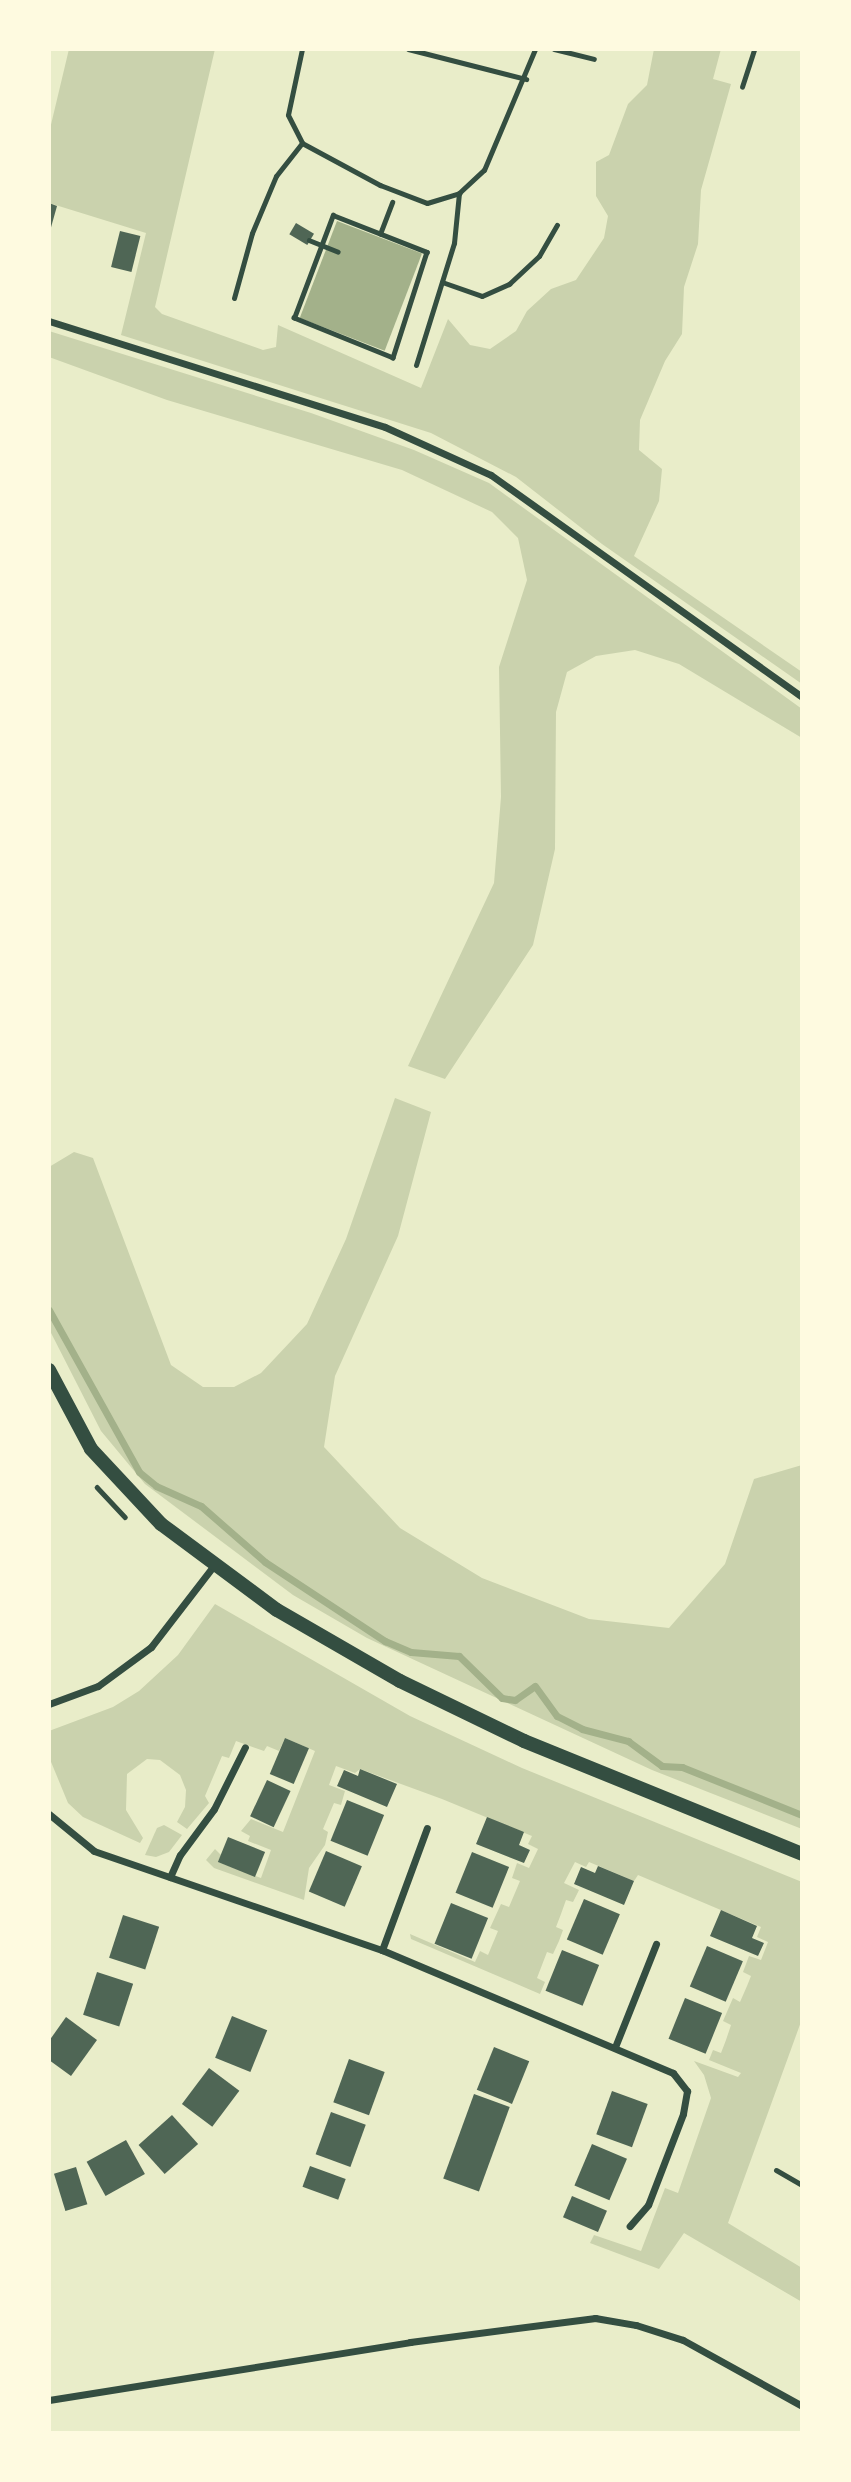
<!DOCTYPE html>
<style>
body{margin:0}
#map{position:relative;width:851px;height:2482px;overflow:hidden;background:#e9edc9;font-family:"Nunito Sans",sans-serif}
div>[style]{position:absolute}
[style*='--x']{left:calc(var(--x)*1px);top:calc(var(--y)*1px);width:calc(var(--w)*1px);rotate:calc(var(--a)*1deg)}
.green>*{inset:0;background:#cad2ad}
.water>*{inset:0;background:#a3b18a;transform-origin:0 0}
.stream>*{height:7px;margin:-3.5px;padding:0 3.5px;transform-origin:3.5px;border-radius:3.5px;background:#a3b18a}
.building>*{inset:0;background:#4f6655;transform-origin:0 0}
.path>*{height:4.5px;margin:-2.25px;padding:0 2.25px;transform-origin:2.25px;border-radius:2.25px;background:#344e41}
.service>*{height:5px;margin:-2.5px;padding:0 2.5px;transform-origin:2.5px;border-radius:2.5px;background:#344e41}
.minor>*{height:7px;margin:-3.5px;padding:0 3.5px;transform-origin:3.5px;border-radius:3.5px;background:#344e41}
.secondary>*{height:14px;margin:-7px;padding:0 7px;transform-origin:7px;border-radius:7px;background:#344e41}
span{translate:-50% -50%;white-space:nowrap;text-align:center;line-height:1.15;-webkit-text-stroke:6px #fefae0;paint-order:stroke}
.frame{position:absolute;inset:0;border:51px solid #fefae0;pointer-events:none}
</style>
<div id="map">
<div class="green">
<div style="clip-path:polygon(69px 49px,215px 49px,155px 307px,162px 314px,263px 350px,276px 347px,278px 325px,421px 388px,448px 319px,470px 345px,490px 349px,516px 331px,527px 311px,551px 289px,576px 280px,604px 238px,608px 216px,596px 196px,596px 162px,609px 155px,628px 104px,647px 85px,654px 49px,721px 49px,713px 79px,731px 84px,701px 190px,698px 244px,684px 287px,682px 334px,665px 361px,640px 420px,639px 450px,662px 469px,659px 501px,634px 556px,802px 672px,802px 684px,602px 544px,516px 477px,431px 433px,121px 335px,146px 233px,49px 203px,49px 133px)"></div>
<div style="clip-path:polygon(49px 331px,311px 413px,414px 450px,489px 483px,802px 709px,802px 738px,679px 664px,635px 650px,596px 656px,567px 672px,556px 712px,555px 849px,533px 945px,445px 1079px,408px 1066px,494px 883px,501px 797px,499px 667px,527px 580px,518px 538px,492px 512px,402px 470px,167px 400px,49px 357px)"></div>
<div style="clip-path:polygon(395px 1098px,431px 1112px,398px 1236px,335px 1376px,324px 1447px,400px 1528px,482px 1578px,589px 1619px,669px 1628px,725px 1564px,754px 1479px,802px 1465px,802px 1829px,652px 1770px,367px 1638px,293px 1595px,145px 1484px,101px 1431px,49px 1329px,49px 1167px,74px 1152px,93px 1158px,171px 1365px,203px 1387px,234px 1387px,261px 1373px,307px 1324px,346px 1239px)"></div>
<div style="clip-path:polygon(215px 1604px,410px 1716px,522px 1768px,802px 1882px,802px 2019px,728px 2223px,802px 2268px,802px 2302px,684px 2233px,659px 2269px,590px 2243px,594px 2235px,641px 2251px,665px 2188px,678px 2193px,711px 2098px,704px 2075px,694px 2061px,738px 2077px,741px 2073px,709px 2060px,713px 2050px,721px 2053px,726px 2040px,731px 2025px,723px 2021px,733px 1998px,740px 2002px,747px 1986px,751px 1976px,743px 1972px,749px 1956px,761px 1960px,768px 1942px,757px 1937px,761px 1927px,638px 1875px,634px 1881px,589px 1862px,586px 1867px,575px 1862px,564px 1883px,579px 1890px,573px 1902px,566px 1900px,561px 1914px,556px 1927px,563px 1930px,559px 1941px,553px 1954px,547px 1952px,537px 1978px,545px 1982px,540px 1994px,411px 1939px,410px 1934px,475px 1962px,480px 1951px,488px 1955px,498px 1931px,490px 1928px,501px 1904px,509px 1907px,520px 1881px,512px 1878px,517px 1863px,529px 1868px,538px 1849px,528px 1844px,532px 1836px,442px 1799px,360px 1769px,355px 1773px,336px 1766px,329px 1785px,345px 1791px,341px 1805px,334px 1803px,323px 1829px,328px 1832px,325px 1845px,309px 1868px,304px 1900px,214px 1868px,206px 1860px,215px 1849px,221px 1855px,218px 1862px,261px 1878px,271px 1850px,248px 1841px,250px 1836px,241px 1831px,251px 1819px,283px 1832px,315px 1751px,285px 1738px,279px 1751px,267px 1746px,264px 1751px,236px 1741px,229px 1758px,222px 1756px,205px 1796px,209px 1803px,187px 1829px,177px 1822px,185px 1807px,186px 1790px,180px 1775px,160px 1760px,147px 1759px,127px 1774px,126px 1810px,143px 1838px,140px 1843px,83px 1817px,68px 1803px,49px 1757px,49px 1731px,113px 1707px,139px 1691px,178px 1655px)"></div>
<div style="clip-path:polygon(164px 1825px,182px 1835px,169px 1852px,156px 1857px,145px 1855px,157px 1828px)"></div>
</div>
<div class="water">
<div style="left:337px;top:221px;width:91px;height:104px;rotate:21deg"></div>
</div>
<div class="stream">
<div style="--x:49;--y:1310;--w:185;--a:60.9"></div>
<div style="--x:139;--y:1472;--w:22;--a:39"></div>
<div style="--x:156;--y:1486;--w:49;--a:24"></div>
<div style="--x:201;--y:1506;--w:85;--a:41.2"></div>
<div style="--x:265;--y:1562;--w:144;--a:33.4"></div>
<div style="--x:385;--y:1641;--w:28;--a:23"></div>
<div style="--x:411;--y:1652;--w:48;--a:4.8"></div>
<div style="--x:459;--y:1656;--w:60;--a:44.3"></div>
<div style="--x:502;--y:1698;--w:13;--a:9"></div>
<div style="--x:515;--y:1700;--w:24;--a:-35"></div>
<div style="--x:535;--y:1686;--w:37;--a:54"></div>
<div style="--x:557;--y:1716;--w:28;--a:27"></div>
<div style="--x:582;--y:1729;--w:48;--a:14.6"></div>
<div style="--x:628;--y:1741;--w:42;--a:36.3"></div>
<div style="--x:662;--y:1766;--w:20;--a:3"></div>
<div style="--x:682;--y:1767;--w:129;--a:21.8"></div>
</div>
<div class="building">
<div style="clip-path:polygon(49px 203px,57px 206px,50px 231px,49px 231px)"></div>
<div style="left:296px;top:223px;width:21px;height:13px;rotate:31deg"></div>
<div style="left:120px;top:231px;width:21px;height:37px;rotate:14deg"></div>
<div style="left:285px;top:1738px;width:26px;height:39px;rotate:23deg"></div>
<div style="clip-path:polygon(360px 1769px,397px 1784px,387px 1807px,337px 1786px,344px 1770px,358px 1776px)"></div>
<div style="left:267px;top:1780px;width:26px;height:40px;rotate:25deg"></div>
<div style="left:347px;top:1800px;width:40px;height:44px;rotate:22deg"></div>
<div style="clip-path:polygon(487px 1817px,524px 1832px,519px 1845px,530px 1850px,524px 1863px,476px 1844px)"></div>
<div style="left:228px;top:1837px;width:40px;height:27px;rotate:22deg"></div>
<div style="left:326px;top:1851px;width:39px;height:44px;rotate:23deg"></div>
<div style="left:472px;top:1852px;width:40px;height:44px;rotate:22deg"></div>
<div style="clip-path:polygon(598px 1866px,634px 1881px,624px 1905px,574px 1884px,581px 1867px,595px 1873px)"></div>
<div style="left:584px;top:1899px;width:39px;height:44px;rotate:23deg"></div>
<div style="left:451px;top:1903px;width:40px;height:44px;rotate:22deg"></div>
<div style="clip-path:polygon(721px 1910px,757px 1926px,752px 1938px,764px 1943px,758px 1956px,710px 1936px)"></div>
<div style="left:123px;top:1915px;width:38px;height:45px;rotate:18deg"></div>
<div style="left:707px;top:1946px;width:39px;height:44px;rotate:23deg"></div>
<div style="left:562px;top:1950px;width:40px;height:44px;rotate:22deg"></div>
<div style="left:97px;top:1972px;width:38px;height:45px;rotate:18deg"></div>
<div style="left:685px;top:1998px;width:40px;height:44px;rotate:22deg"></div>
<div style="left:232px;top:2016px;width:38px;height:45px;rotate:22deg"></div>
<div style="clip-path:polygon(66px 2017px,97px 2040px,71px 2076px,49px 2060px,49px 2041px)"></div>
<div style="left:494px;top:2047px;width:38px;height:46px;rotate:22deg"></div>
<div style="left:349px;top:2059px;width:38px;height:46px;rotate:20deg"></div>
<div style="left:209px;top:2068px;width:38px;height:45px;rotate:37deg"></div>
<div style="left:612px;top:2091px;width:38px;height:46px;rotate:20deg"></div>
<div style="left:474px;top:2094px;width:38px;height:90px;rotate:20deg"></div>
<div style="left:331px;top:2112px;width:37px;height:45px;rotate:20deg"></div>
<div style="left:172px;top:2115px;width:39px;height:45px;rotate:48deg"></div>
<div style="left:126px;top:2140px;width:39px;height:45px;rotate:61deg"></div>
<div style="left:592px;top:2144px;width:38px;height:45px;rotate:23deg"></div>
<div style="left:310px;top:2166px;width:38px;height:22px;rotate:20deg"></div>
<div style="left:76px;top:2167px;width:39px;height:23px;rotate:73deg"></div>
<div style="left:572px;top:2196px;width:38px;height:23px;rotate:23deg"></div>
</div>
<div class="path">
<div style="--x:742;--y:87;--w:40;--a:-72"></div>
<div style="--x:333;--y:215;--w:101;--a:21.5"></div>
<div style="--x:427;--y:252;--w:111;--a:107.8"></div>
<div style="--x:393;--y:358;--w:107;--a:-158"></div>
<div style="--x:294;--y:318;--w:110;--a:-69.3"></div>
<div style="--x:380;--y:234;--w:34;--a:-69"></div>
<div style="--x:309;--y:240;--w:31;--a:22"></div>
<div style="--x:97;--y:1487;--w:41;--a:47"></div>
</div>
<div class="service">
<div style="--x:302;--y:49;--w:67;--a:102"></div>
<div style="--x:288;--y:115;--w:31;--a:63"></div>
<div style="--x:302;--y:143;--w:89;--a:28.3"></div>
<div style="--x:380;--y:185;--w:50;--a:21"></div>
<div style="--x:427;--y:203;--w:34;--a:-17"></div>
<div style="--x:459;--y:193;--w:34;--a:-43"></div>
<div style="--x:484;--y:170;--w:131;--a:-67.1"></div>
<div style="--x:408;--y:49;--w:122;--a:14.3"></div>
<div style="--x:554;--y:49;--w:41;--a:14"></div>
<div style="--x:442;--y:282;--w:42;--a:19.3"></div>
<div style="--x:482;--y:296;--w:30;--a:-24"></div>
<div style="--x:509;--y:284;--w:41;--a:-43"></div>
<div style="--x:539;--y:256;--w:36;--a:-60"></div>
<div style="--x:234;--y:298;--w:67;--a:-74.5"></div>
<div style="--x:252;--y:233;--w:62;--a:-67.2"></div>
<div style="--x:276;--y:176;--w:42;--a:-51.8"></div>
<div style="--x:416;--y:365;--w:128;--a:-72.7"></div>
<div style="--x:454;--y:243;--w:50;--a:-84.3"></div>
<div style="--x:776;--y:2170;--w:30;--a:30"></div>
</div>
<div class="minor">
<div style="--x:49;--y:321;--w:352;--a:17.5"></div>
<div style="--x:385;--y:427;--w:116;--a:24.4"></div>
<div style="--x:491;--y:475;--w:382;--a:35.5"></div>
<div style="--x:49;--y:1704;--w:52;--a:-20.2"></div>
<div style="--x:98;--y:1686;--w:66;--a:-36.3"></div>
<div style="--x:151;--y:1647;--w:105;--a:-52.4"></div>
<div style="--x:49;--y:1814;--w:58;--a:39.4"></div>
<div style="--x:94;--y:1851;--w:305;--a:19"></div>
<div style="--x:382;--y:1950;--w:316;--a:22.9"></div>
<div style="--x:673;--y:2073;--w:23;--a:52"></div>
<div style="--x:687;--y:2091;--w:23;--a:100"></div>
<div style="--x:683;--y:2114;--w:97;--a:111"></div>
<div style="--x:648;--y:2205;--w:28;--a:131"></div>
<div style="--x:170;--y:1877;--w:24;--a:-66"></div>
<div style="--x:180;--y:1855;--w:57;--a:-53.5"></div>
<div style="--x:214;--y:1809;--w:69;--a:-63.4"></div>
<div style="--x:382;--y:1950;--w:130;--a:-69.8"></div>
<div style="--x:615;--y:2047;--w:111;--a:-68.3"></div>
<div style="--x:49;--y:2400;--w:366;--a:-9.1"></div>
<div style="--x:410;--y:2342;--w:187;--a:-7.4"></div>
<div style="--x:595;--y:2318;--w:42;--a:9.7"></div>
<div style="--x:636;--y:2325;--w:49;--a:17.7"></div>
<div style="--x:683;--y:2340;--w:136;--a:29"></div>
</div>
<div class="secondary">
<div style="--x:49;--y:1370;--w:89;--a:62"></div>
<div style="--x:91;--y:1449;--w:103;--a:47"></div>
<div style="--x:161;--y:1524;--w:144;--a:36.6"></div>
<div style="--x:277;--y:1610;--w:142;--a:30"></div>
<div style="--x:400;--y:1681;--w:138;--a:25.8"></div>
<div style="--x:524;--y:1741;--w:300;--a:22.1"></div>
</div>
<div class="frame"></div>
</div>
